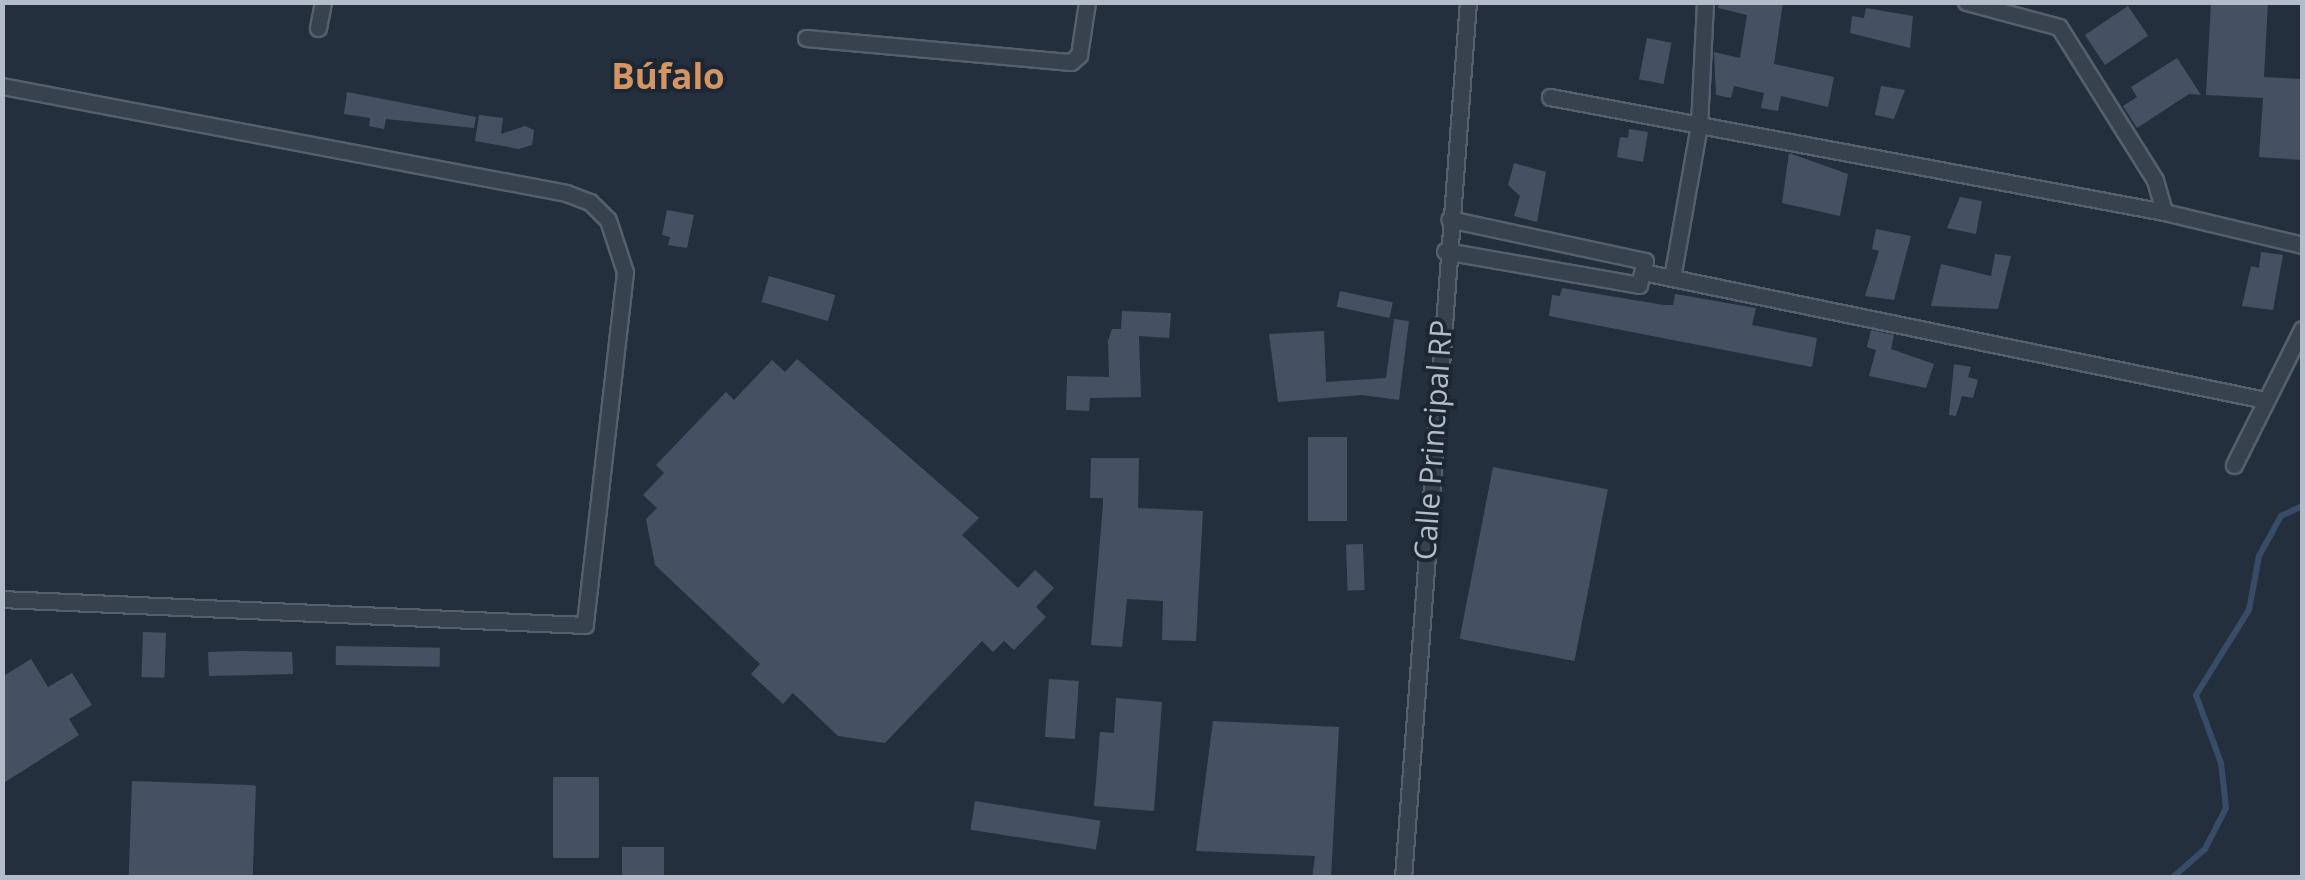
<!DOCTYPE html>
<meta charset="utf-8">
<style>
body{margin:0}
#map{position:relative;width:2305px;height:880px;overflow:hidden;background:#242f3e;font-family:"Open Sans",sans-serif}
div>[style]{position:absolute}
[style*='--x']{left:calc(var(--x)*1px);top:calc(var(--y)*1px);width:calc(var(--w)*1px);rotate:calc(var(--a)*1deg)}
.stream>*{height:6px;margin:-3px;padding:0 3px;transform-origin:3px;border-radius:3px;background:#394c67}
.building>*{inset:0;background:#455162;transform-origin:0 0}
.roads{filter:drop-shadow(2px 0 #565f6c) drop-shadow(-2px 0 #565f6c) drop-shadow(0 2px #565f6c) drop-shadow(0 -2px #565f6c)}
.street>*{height:15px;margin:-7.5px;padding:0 7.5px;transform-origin:7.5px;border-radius:7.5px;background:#38414e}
span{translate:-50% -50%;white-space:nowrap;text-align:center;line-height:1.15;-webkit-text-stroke:8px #1d2633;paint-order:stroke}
.street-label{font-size:30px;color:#b4bcc9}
.quarter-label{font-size:35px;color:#d59563;font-weight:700}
.frame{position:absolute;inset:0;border:5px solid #b4bcc9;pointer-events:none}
</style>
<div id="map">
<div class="stream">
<div style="--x:2172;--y:878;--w:44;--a:-41.3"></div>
<div style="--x:2205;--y:849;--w:46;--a:-62.9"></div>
<div style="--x:2226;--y:808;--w:45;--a:-96.3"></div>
<div style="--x:2221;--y:763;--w:72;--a:-110.2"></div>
<div style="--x:2196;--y:695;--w:100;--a:-58.1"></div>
<div style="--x:2249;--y:610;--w:55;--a:-79.5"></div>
<div style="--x:2259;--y:556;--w:46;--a:-61.2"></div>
<div style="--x:2281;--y:516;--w:23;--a:-25"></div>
</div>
<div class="building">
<div style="clip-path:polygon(1719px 2px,1783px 2px,1774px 64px,1834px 77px,1828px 107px,1781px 96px,1778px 111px,1761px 108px,1764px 93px,1734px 86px,1731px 98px,1716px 95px,1714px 52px,1740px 58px,1747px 15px,1718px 8px)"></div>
<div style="clip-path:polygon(2211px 2px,2268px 2px,2264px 77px,2302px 79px,2302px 160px,2259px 157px,2263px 98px,2206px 95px)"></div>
<div style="left:2128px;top:6px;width:36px;height:52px;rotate:56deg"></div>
<div style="clip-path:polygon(1866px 8px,1913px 16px,1910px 48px,1850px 33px,1852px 16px,1864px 18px)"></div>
<div style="left:1647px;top:38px;width:25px;height:42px;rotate:11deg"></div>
<div style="clip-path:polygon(2177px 58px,2201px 95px,2189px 94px,2137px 128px,2123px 106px,2137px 97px,2131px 87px)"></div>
<div style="clip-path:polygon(1881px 86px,1905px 90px,1894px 119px,1875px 115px)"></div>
<div style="clip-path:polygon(347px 92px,476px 117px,474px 128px,386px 119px,384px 129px,369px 126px,370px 118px,344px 114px)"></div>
<div style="clip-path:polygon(479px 115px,503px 118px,501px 134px,525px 126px,534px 130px,532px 145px,519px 149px,475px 141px)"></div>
<div style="clip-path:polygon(1629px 129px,1648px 132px,1643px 162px,1617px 157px,1620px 137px,1628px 138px)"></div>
<div style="clip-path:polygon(1789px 153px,1848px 174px,1840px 216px,1782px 203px)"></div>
<div style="clip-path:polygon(1514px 163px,1546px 172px,1537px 222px,1514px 216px,1520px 196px,1508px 185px)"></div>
<div style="clip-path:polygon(1960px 197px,1982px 201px,1976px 234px,1947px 228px)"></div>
<div style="clip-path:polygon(667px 210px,694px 215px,687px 248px,668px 245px,670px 237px,662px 235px)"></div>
<div style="clip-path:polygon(1876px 229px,1911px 236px,1894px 300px,1865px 296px,1879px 251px,1872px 249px)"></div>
<div style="clip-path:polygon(2261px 252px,2283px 255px,2273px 310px,2242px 306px,2251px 266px,2259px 268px)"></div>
<div style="clip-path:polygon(1995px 254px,2011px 256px,1998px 309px,1931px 306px,1941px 264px,1991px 276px)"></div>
<div style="left:769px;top:276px;width:69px;height:27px;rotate:16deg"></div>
<div style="clip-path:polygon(1562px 288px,1664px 305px,1673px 305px,1675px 294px,1756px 308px,1752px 325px,1817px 338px,1812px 367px,1549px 316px,1552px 295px,1560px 296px)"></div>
<div style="left:1340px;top:291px;width:54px;height:16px;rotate:12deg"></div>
<div style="clip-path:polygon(1122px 311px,1171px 313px,1169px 338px,1139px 336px,1141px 397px,1090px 398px,1089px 411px,1066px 410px,1067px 376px,1109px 377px,1108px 341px,1112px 329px,1121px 329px)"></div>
<div style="clip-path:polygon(1394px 319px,1409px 321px,1399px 400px,1362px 395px,1278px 402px,1269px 334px,1324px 331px,1326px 382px,1386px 378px)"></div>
<div style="clip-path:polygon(1871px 330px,1894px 335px,1891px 349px,1934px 364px,1926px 388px,1869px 376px,1876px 350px,1867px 347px)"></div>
<div style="clip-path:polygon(797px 359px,979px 518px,962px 535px,1018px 588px,1035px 570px,1054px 588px,1036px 607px,1046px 617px,1014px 650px,1004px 641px,993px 652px,982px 641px,885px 743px,838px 736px,793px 693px,783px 704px,751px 674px,760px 664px,655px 565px,646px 519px,657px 508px,643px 495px,664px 473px,656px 465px,726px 392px,734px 400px,772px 360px,785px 372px)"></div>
<div style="clip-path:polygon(1954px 364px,1971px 367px,1968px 377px,1978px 380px,1973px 398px,1962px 396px,1956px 416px,1949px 415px)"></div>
<div style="left:1308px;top:437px;width:39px;height:84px"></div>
<div style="clip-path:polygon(1091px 458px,1139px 458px,1138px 508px,1203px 511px,1196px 641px,1162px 640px,1163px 601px,1127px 599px,1122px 647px,1091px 645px,1103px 505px,1103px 498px,1090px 498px)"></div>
<div style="left:1493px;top:467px;width:117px;height:175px;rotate:11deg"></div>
<div style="left:1363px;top:544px;width:46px;height:17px;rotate:88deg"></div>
<div style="left:143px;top:632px;width:23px;height:45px;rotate:2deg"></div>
<div style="left:336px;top:646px;width:104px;height:19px;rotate:1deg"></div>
<div style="clip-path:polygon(239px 651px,292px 652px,293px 674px,209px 676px,208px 652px)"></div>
<div style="clip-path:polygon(31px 659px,48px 687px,72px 673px,92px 705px,69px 719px,79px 735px,2px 784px,2px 677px)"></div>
<div style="left:1049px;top:679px;width:30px;height:58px;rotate:4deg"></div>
<div style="clip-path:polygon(1116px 698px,1162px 702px,1154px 811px,1094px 806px,1100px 732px,1114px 733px)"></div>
<div style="clip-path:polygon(1213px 721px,1339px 727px,1331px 878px,1312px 878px,1315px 856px,1196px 851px)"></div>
<div style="left:553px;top:777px;width:46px;height:81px"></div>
<div style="left:132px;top:781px;width:124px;height:97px;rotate:2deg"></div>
<div style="left:975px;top:801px;width:127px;height:29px;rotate:9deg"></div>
<div style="left:622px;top:847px;width:42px;height:31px"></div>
</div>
<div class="roads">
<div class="street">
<div style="--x:1966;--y:2;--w:96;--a:15"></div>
<div style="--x:2059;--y:27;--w:181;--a:57.9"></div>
<div style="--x:2155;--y:180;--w:33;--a:74"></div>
<div style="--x:318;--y:28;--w:26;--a:-79"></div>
<div style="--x:806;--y:38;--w:266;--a:5.2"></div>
<div style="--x:1071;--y:62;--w:11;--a:-41"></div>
<div style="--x:1079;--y:55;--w:54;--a:-81.4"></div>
<div style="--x:2;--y:86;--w:574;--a:10.74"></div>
<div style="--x:566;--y:193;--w:26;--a:21"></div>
<div style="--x:590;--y:202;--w:25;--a:45"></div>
<div style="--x:608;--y:220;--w:55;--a:71.9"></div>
<div style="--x:625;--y:272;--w:355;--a:96.5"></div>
<div style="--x:585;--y:625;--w:584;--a:-177.45"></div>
<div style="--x:1550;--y:97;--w:625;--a:10.61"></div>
<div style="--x:2164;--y:212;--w:142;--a:13.4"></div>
<div style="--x:1445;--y:251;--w:197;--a:9.9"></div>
<div style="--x:1639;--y:285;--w:25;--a:-76"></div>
<div style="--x:1645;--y:261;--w:200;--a:-167.9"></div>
<div style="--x:1643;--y:272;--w:635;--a:11.63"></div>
<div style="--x:1672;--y:278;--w:155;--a:-80"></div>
<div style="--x:1699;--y:125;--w:123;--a:-87.2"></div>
<div style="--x:2234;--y:465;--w:152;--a:-63.4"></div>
<div style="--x:1403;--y:878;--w:878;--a:-85.76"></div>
</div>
</div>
<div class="street-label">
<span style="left:1433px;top:440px;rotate:-86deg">Calle Principal RP</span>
</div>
<div class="quarter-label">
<span style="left:668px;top:76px">Búfalo</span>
</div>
<div class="frame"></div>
</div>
